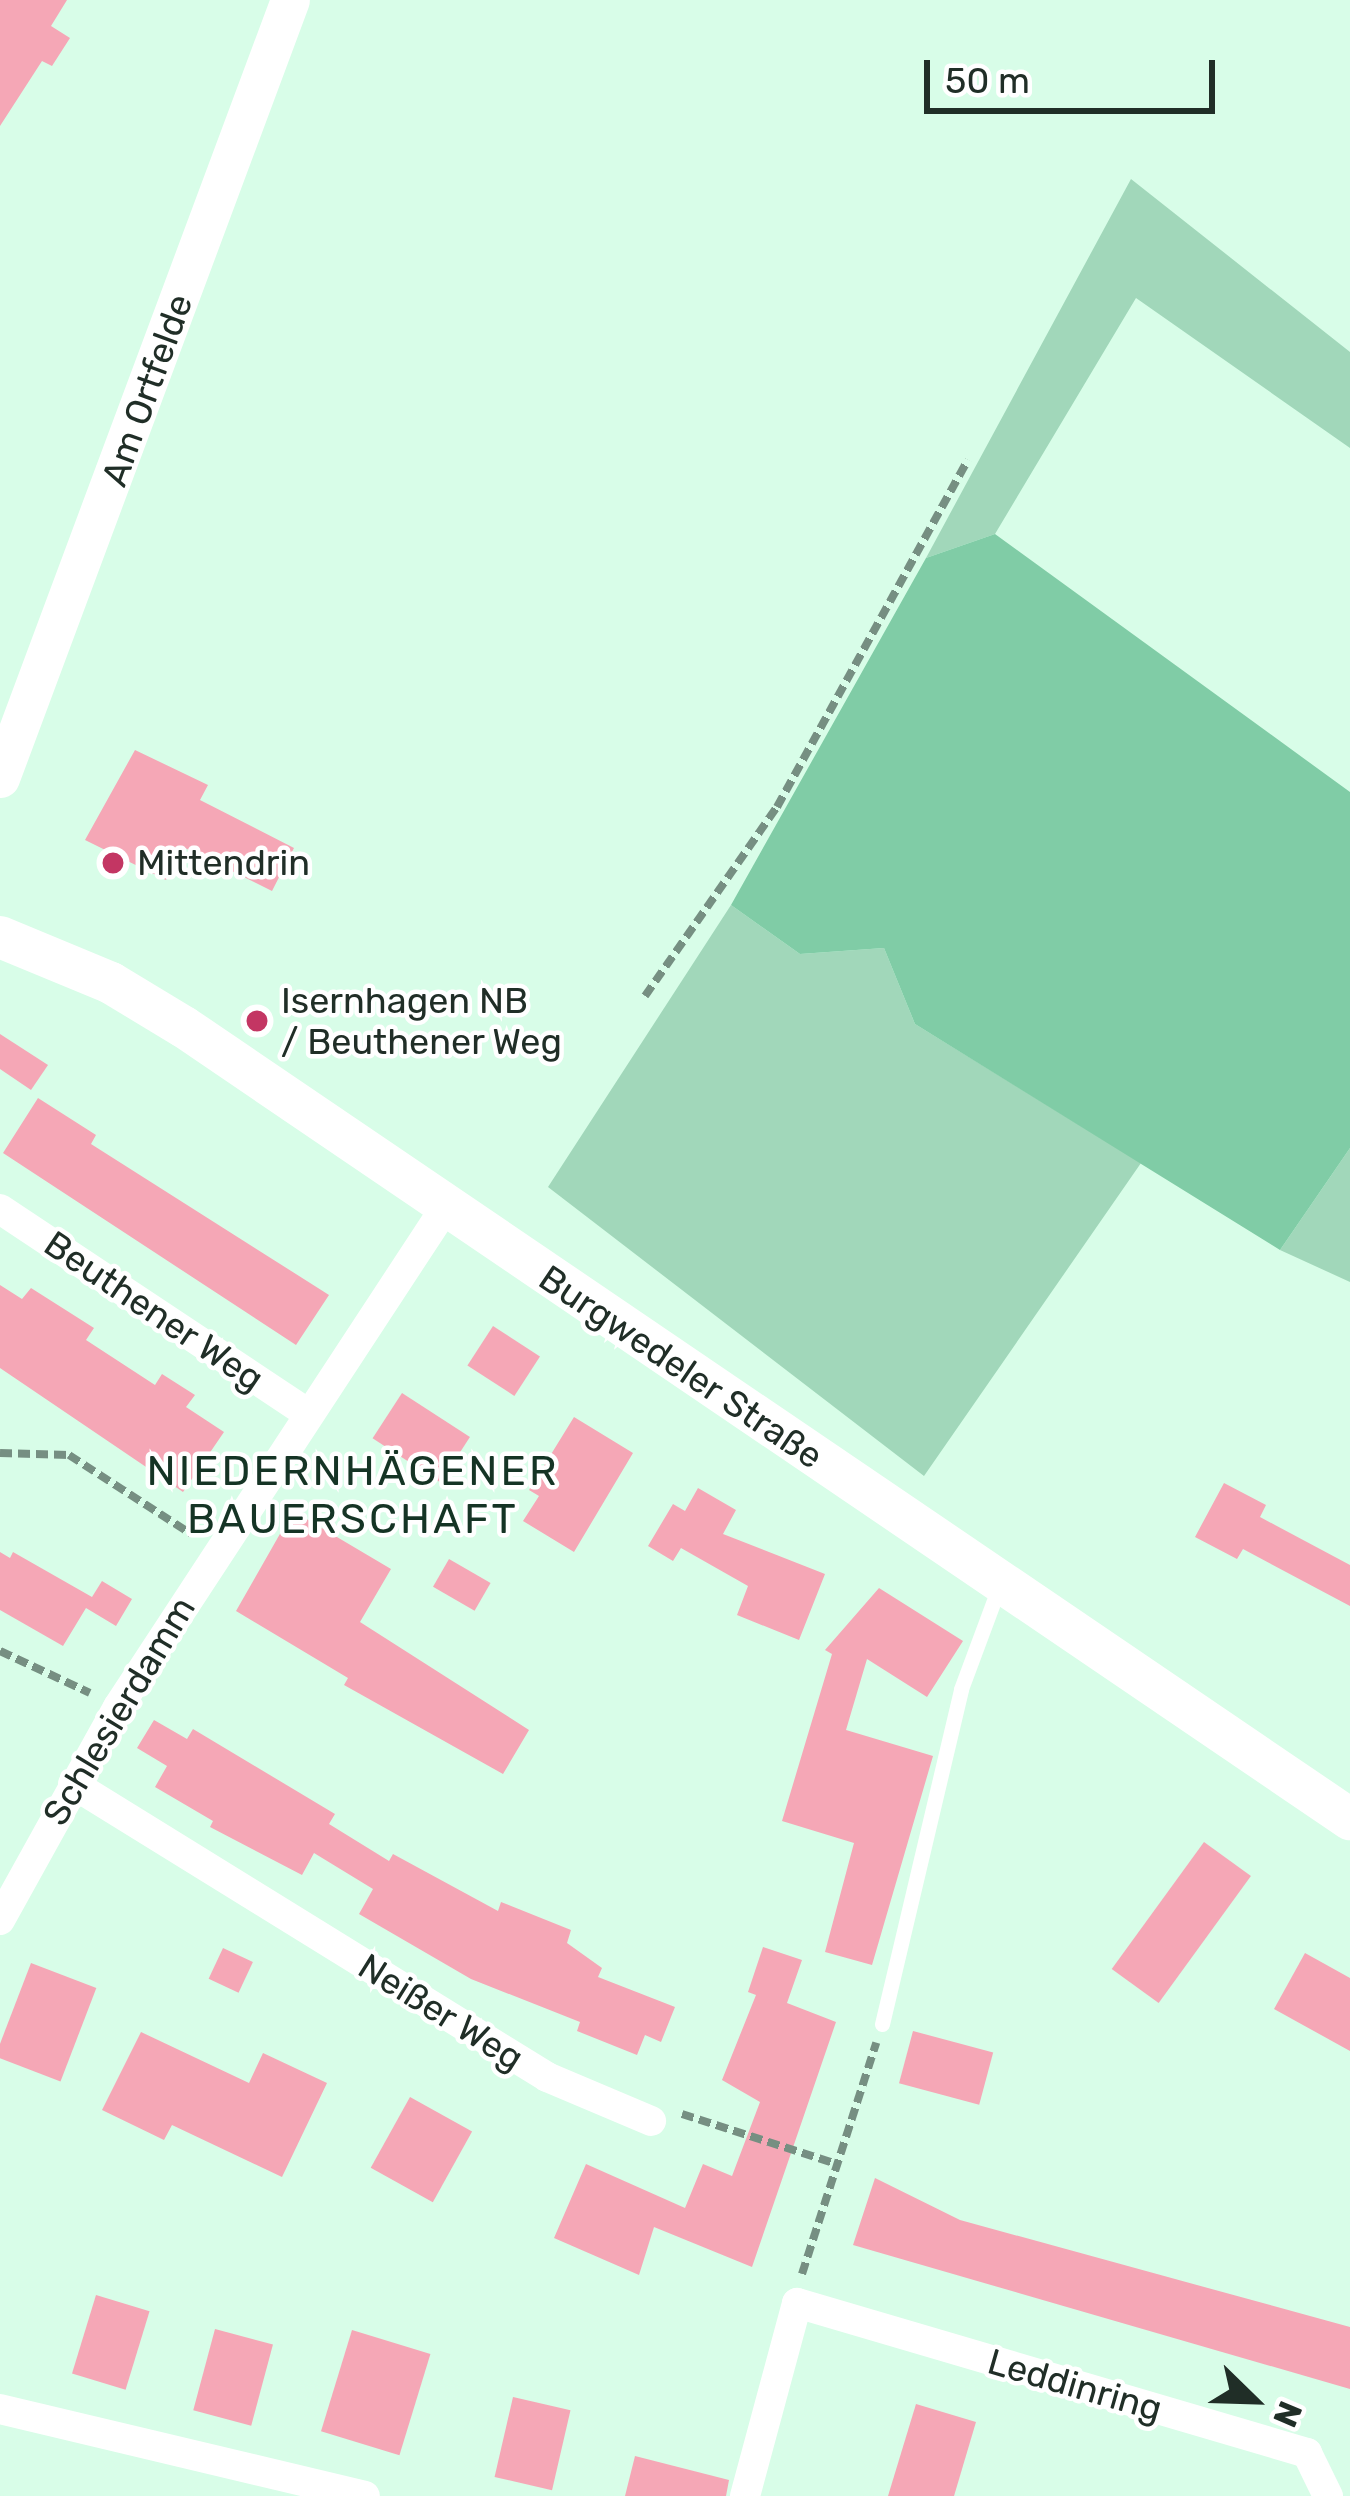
<!DOCTYPE html>
<meta charset="utf-8">
<style>
body{margin:0}
#map{position:relative;width:1350px;height:2496px;overflow:hidden;background:#d8fde8;font-family:Rubik,sans-serif}
div>[style]{position:absolute}
[style*='--x']{left:calc(var(--x)*1px);top:calc(var(--y)*1px);width:calc(var(--w)*1px);rotate:calc(var(--a)*1deg)}
.green>*{inset:0;background:#a1d7ba}
.forest>*{inset:0;background:#80cca6}
.building>*{inset:0;background:#f5a7b6;transform-origin:0 0}
.path>*{height:8px;margin-top:-4px;transform-origin:0;background:repeating-linear-gradient(90deg,#768f82 0 12px,transparent 0 18px)}
.service>*{height:15px;margin:-7.5px;padding:0 7.5px;transform-origin:7.5px;border-radius:7.5px;background:#fff}
.minor>*{height:30px;margin:-15px;padding:0 15px;transform-origin:15px;border-radius:15px;background:#fff}
.tertiary>*{height:39px;margin:-19.5px;padding:0 19.5px;transform-origin:19.5px;border-radius:19.5px;background:#fff}
.secondary>*{height:42px;margin:-21px;padding:0 21px;transform-origin:21px;border-radius:21px;background:#fff}
.dots>*{width:33px;height:33px;translate:-50% -50%;box-sizing:border-box;border:6px solid #fff;border-radius:50%}
span{translate:-50% -50%;white-space:nowrap;text-align:center;line-height:1.15;-webkit-text-stroke:9px #fff;paint-order:stroke}
.street-label{font-size:36px;color:#202e27}
.poi-label{font-size:36px;color:#202e27}
.left{translate:0 -50%;text-align:left}
.quarter-label{font-size:42px;color:#153425;letter-spacing:3px}
.north{position:absolute;left:1194px;top:2340px;width:120px;height:120px;-webkit-text-stroke:9px #fff;paint-order:stroke;rotate:113deg;font-size:33px;font-weight:700;line-height:48px;text-align:center;color:#202e27}
.north::after{content:'';display:block;margin:auto;width:42px;height:54px;background:#202e27;clip-path:polygon(50% 0,100% 100%,50% 72%,0 100%)}
.scale{position:absolute;left:924px;top:60px;width:291px;height:54px;box-sizing:border-box;border:6px solid #202e27;border-top:0;padding-left:15px;font-size:36px;line-height:42px;white-space:nowrap;color:#202e27;-webkit-text-stroke:9px #fff;paint-order:stroke}
</style>
<div id="map">
<div class="green">
<div style="clip-path:polygon(1131px 179px,1350px 352px,1350px 448px,1136px 298px,995px 534px,926px 558px)"></div>
<div style="clip-path:polygon(731px 905px,800px 954px,884px 948px,915px 1024px,1141px 1163px,924px 1476px,548px 1187px)"></div>
<div style="clip-path:polygon(1350px 1148px,1350px 1282px,1280px 1250px)"></div>
</div>
<div class="forest">
<div style="clip-path:polygon(995px 534px,1350px 792px,1350px 1148px,1280px 1250px,915px 1024px,884px 948px,800px 954px,731px 905px,926px 558px)"></div>
</div>
<div class="building">
<div style="clip-path:polygon(0 0,67px 0,51px 26px,70px 38px,52px 66px,42px 61px,0 126px)"></div>
<div style="clip-path:polygon(135px 750px,208px 785px,200px 800px,294px 848px,272px 891px,183px 847px,166px 880px,85px 840px)"></div>
<div style="clip-path:polygon(0 1034px,48px 1065px,31px 1090px,0 1069px)"></div>
<div style="clip-path:polygon(38px 1098px,96px 1135px,91px 1144px,329px 1295px,296px 1345px,3px 1153px)"></div>
<div style="clip-path:polygon(0 1285px,22px 1299px,31px 1288px,94px 1328px,86px 1340px,155px 1385px,162px 1374px,195px 1395px,186px 1407px,224px 1432px,183px 1492px,0 1368px)"></div>
<div style="left:493px;top:1326px;width:56px;height:47px;rotate:33deg"></div>
<div style="left:402px;top:1393px;width:81px;height:54px;rotate:33deg"></div>
<div style="clip-path:polygon(574px 1417px,633px 1453px,574px 1552px,523px 1521px,539px 1496px,529px 1490px)"></div>
<div style="clip-path:polygon(1224px 1483px,1266px 1505px,1260px 1517px,1350px 1565px,1350px 1606px,1243px 1549px,1237px 1559px,1195px 1537px)"></div>
<div style="clip-path:polygon(698px 1488px,736px 1510px,723px 1534px,825px 1574px,799px 1640px,737px 1615px,748px 1586px,681px 1548px,673px 1561px,648px 1546px,673px 1504px,685px 1511px)"></div>
<div style="clip-path:polygon(293px 1511px,391px 1569px,360px 1622px,529px 1730px,503px 1774px,344px 1685px,348px 1678px,236px 1611px)"></div>
<div style="clip-path:polygon(0 1552px,10px 1558px,13px 1552px,92px 1597px,102px 1581px,132px 1599px,116px 1626px,86px 1608px,63px 1646px,0 1610px)"></div>
<div style="left:449px;top:1559px;width:48px;height:32px;rotate:30deg"></div>
<div style="clip-path:polygon(879px 1588px,963px 1641px,927px 1697px,867px 1659px,846px 1730px,933px 1756px,872px 1965px,825px 1952px,854px 1843px,782px 1821px,832px 1654px,825px 1650px)"></div>
<div style="clip-path:polygon(154px 1720px,187px 1739px,193px 1729px,335px 1814px,329px 1824px,389px 1861px,393px 1854px,498px 1911px,501px 1902px,571px 1930px,567px 1943px,602px 1968px,598px 1977px,675px 2007px,661px 2042px,645px 2035px,637px 2055px,577px 2031px,580px 2022px,471px 1979px,359px 1914px,373px 1889px,314px 1853px,302px 1875px,210px 1827px,213px 1821px,155px 1787px,167px 1766px,137px 1748px)"></div>
<div style="left:1204px;top:1842px;width:58px;height:157px;rotate:36deg"></div>
<div style="clip-path:polygon(763px 1947px,802px 1960px,787px 2003px,836px 2022px,752px 2267px,654px 2227px,639px 2275px,554px 2238px,586px 2164px,685px 2208px,703px 2164px,732px 2176px,760px 2102px,722px 2080px,756px 1995px,748px 1992px)"></div>
<div style="left:223px;top:1948px;width:33px;height:34px;rotate:25deg"></div>
<div style="clip-path:polygon(1305px 1953px,1350px 1978px,1350px 2051px,1274px 2009px)"></div>
<div style="left:31px;top:1963px;width:70px;height:100px;rotate:21deg"></div>
<div style="left:913px;top:2031px;width:83px;height:54px;rotate:15deg"></div>
<div style="clip-path:polygon(141px 2032px,249px 2083px,263px 2053px,327px 2083px,282px 2177px,172px 2125px,164px 2140px,102px 2110px)"></div>
<div style="left:410px;top:2097px;width:71px;height:81px;rotate:29deg"></div>
<div style="clip-path:polygon(875px 2178px,960px 2220px,1350px 2327px,1350px 2389px,853px 2245px)"></div>
<div style="left:96px;top:2295px;width:56px;height:82px;rotate:17deg"></div>
<div style="left:215px;top:2329px;width:60px;height:84px;rotate:15deg"></div>
<div style="left:352px;top:2330px;width:82px;height:106px;rotate:17deg"></div>
<div style="left:513px;top:2397px;width:59px;height:82px;rotate:13deg"></div>
<div style="clip-path:polygon(916px 2404px,976px 2422px,954px 2496px,888px 2496px)"></div>
<div style="clip-path:polygon(635px 2456px,729px 2480px,726px 2496px,625px 2496px)"></div>
</div>
<div class="path">
<div style="--x:645;--y:996;--w:231;--a:-55.1"></div>
<div style="--x:777;--y:807;--w:396;--a:-61.2"></div>
<div style="--x:0;--y:1453;--w:69;--a:1.7"></div>
<div style="--x:69;--y:1455;--w:145;--a:32.9"></div>
<div style="--x:0;--y:1651;--w:99;--a:25"></div>
<div style="--x:682;--y:2114;--w:163;--a:17.9"></div>
<div style="--x:802;--y:2274;--w:243;--a:-72.2"></div>
</div>
<div class="service">
<div style="--x:882;--y:2024;--w:344;--a:-76.7"></div>
<div style="--x:961;--y:1689;--w:109;--a:-69.6"></div>
</div>
<div class="minor">
<div style="--x:0;--y:1209;--w:370;--a:33.6"></div>
<div style="--x:73;--y:1784;--w:557;--a:31.72"></div>
<div style="--x:547;--y:2077;--w:113;--a:22.9"></div>
<div style="--x:0;--y:1920;--w:244;--a:-61"></div>
<div style="--x:118;--y:1707;--w:597;--a:-56.76"></div>
<div style="--x:0;--y:2409;--w:375;--a:13.4"></div>
<div style="--x:745;--y:2496;--w:200;--a:-74.9"></div>
<div style="--x:797;--y:2303;--w:532;--a:16.39"></div>
<div style="--x:1307;--y:2453;--w:48;--a:64"></div>
</div>
<div class="tertiary">
<div style="--x:0;--y:778;--w:830;--a:-69.56"></div>
</div>
<div class="secondary">
<div style="--x:0;--y:937;--w:120;--a:22.5"></div>
<div style="--x:111;--y:983;--w:85;--a:31.1"></div>
<div style="--x:184;--y:1027;--w:1410;--a:34.19"></div>
</div>
<div class="dots">
<div style="left:113px;top:863px;background:#c33663"></div>
<div style="left:257px;top:1021px;background:#c33663"></div>
</div>
<div class="street-label">
<span style="left:147px;top:390px;rotate:-70deg">Am Ortfelde</span>
<span style="left:154px;top:1311px;rotate:34deg">Beuthener Weg</span>
<span style="left:681px;top:1367px;rotate:34deg">Burgwedeler Straße</span>
<span style="left:119px;top:1711px;rotate:-59deg">Schlesierdamm</span>
<span style="left:441px;top:2012px;rotate:32deg">Neißer Weg</span>
<span style="left:1075px;top:2385px;rotate:16deg">Leddinring</span>
</div>
<div class="poi-label">
<span class="left" style="left:137px;top:863px">Mittendrin</span>
<span class="left" style="left:281px;top:1021px">Isernhagen NB<br>/ Beuthener Weg</span>
</div>
<div class="quarter-label">
<span style="left:353px;top:1495px">NIEDERNHÄGENER<br>BAUERSCHAFT</span>
</div>
<div class="north">N</div>
<div class="scale">50 m</div>
</div>
